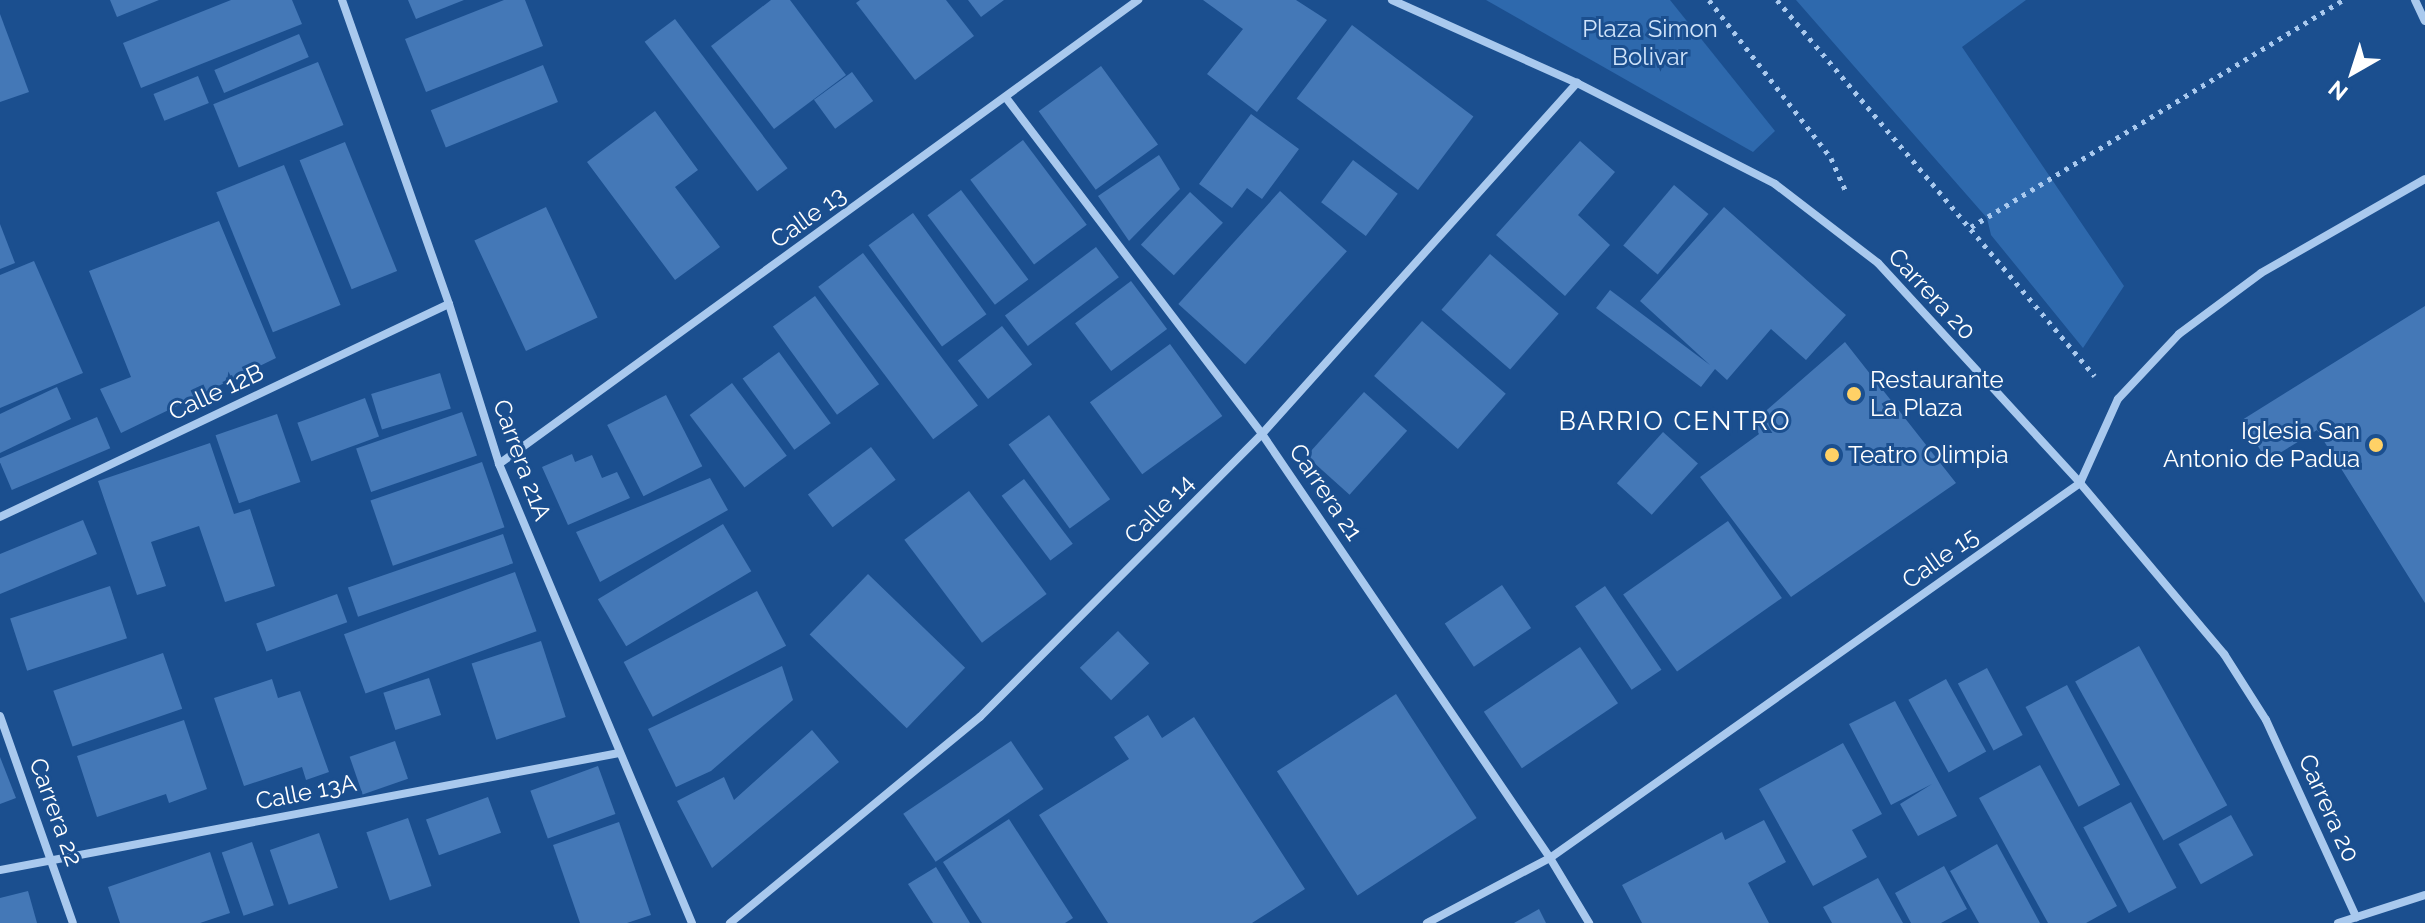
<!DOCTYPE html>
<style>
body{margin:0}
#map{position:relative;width:2425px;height:923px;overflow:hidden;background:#1b4f8f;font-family:Raleway,sans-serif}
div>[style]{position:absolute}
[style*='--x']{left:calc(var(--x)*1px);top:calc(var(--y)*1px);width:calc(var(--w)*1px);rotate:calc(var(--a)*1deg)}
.green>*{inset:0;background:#2e69ad}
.building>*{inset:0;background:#4478b7;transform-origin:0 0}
.path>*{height:5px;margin-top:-2.5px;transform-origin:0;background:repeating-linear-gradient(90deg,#a9c9ee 0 4px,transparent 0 10px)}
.minor>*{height:8px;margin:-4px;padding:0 4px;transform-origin:4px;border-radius:4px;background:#a9c9ee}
.dots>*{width:22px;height:22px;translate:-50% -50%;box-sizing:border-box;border:4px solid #1b4f8f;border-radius:50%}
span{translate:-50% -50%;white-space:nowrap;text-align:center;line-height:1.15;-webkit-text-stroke:6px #1b4f8f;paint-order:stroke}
.park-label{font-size:24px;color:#cfe3fa}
.street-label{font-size:24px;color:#fff}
.poi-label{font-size:24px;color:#fff}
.left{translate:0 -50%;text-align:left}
.right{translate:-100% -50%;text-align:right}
.neighbourhood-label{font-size:26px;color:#fff;letter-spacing:2px}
.north{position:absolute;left:2313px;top:32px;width:80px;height:80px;-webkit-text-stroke:6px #1b4f8f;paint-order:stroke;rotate:219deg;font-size:22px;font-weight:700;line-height:32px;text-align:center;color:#fff}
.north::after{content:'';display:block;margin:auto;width:28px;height:36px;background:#fff;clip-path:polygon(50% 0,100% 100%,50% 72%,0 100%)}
</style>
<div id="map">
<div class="green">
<div style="clip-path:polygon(1486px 0,1670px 0,1775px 131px,1753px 152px)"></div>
<div style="clip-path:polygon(1796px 0,2026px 0,1962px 47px,2124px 286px,2083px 348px,1991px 235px,1987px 218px)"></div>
</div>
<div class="building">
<div style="clip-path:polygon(110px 0,159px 0,117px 17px)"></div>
<div style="clip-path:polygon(231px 0,292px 0,302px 24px,141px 88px,123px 43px)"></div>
<div style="clip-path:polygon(408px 0,464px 0,416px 19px)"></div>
<div style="clip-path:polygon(504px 0,525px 0,543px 46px,426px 92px,405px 39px)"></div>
<div style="clip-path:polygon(771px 0,790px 0,846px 75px,774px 129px,711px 46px)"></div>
<div style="clip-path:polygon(860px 0,946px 0,974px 36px,915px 80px,856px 3px)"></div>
<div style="clip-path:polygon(968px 0,1004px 0,981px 17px)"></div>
<div style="clip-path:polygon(1203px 0,1296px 0,1327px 20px,1257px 112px,1207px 74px,1243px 29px)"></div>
<div style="clip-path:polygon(0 14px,29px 92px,0 102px)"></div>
<div style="left:675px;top:19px;width:187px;height:38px;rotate:53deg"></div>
<div style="left:1352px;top:25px;width:152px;height:92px;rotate:37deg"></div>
<div style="left:299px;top:34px;width:25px;height:92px;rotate:67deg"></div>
<div style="left:318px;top:62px;width:68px;height:113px;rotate:68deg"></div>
<div style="left:543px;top:65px;width:40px;height:121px;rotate:68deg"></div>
<div style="left:1101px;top:66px;width:97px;height:77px;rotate:54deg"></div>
<div style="left:852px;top:72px;width:36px;height:47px;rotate:54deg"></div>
<div style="left:198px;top:76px;width:29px;height:48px;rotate:68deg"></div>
<div style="clip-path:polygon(655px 111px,698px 170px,675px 187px,720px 247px,675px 280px,587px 162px)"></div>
<div style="clip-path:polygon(1251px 114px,1299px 149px,1262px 199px,1247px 188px,1232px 208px,1199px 184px)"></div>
<div style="left:1023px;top:140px;width:106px;height:66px;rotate:53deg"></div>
<div style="clip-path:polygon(1580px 141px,1615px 172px,1578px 215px,1610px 245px,1565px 296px,1496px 235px)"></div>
<div style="left:345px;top:142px;width:139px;height:49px;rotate:68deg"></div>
<div style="clip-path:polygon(1159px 155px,1180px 189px,1129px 241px,1098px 196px)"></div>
<div style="left:1353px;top:160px;width:56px;height:53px;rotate:37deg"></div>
<div style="left:284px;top:165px;width:151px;height:73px;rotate:68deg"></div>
<div style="left:1674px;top:185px;width:45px;height:79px;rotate:40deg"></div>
<div style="left:961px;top:190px;width:112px;height:42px;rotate:53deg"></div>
<div style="left:1280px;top:191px;width:90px;height:152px;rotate:42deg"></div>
<div style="left:1190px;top:192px;width:45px;height:72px;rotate:43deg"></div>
<div style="left:546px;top:207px;width:122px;height:79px;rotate:65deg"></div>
<div style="clip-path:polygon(1724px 207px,1846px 315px,1806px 360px,1771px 329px,1727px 380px,1715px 369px,1701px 387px,1596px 308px,1610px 290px,1710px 365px,1640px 301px)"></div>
<div style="left:913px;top:213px;width:125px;height:55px;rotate:54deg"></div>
<div style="clip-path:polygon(219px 221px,276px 358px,121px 433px,100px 389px,131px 377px,89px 271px)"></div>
<div style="clip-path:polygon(0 224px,15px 263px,0 269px)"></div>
<div style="left:1096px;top:247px;width:38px;height:114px;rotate:53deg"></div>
<div style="left:863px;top:253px;width:191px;height:56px;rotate:53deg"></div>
<div style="left:1490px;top:254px;width:91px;height:74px;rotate:41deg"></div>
<div style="clip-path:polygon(34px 261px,83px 373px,0 408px,0 275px)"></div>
<div style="left:1131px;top:281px;width:60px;height:70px;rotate:53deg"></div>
<div style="left:815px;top:296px;width:109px;height:52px;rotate:54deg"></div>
<div style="clip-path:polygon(2425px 306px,2425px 603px,2317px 430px,2267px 461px,2242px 420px)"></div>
<div style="left:1422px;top:321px;width:111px;height:73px;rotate:41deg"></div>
<div style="left:1002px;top:326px;width:49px;height:56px;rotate:52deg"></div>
<div style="clip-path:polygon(1845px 342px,1956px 483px,1791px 597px,1700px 477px,1759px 434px,1752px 423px)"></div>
<div style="left:1170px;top:344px;width:89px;height:99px;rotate:54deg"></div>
<div style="left:779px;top:352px;width:88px;height:45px;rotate:54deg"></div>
<div style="left:440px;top:373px;width:37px;height:72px;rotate:73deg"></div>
<div style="left:732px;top:383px;width:91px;height:53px;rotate:53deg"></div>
<div style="clip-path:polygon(57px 387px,71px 419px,0 453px,0 414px)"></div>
<div style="left:1364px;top:392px;width:58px;height:86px;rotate:42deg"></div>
<div style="left:666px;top:395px;width:80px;height:66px;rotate:63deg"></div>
<div style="left:365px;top:398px;width:41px;height:72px;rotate:70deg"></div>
<div style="left:462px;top:412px;width:46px;height:112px;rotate:71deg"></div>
<div style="left:277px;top:414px;width:72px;height:65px;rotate:71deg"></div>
<div style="left:1049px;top:415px;width:104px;height:50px;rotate:54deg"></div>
<div style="left:97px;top:417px;width:34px;height:107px;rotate:67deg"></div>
<div style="left:1663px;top:432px;width:47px;height:69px;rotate:42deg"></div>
<div style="clip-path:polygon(210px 443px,234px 514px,250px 509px,275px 586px,225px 602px,199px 526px,151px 542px,166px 586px,137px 595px,98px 481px)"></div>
<div style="left:871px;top:447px;width:41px;height:79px;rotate:53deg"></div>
<div style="clip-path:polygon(572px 454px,575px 462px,592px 455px,602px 478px,617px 472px,630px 498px,568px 525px,542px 467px)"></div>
<div style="left:482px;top:462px;width:69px;height:118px;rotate:71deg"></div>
<div style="clip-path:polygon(710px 478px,728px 510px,600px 582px,576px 532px)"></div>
<div style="left:1024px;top:479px;width:81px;height:28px;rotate:53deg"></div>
<div style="left:969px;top:491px;width:129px;height:81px;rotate:53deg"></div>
<div style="clip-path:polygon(83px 520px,97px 554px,0 594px,0 554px)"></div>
<div style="left:1728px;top:521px;width:94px;height:128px;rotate:55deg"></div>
<div style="left:723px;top:524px;width:55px;height:146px;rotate:59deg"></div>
<div style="left:503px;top:534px;width:31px;height:164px;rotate:71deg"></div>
<div style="left:515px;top:572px;width:63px;height:182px;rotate:70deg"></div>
<div style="left:868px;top:574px;width:135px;height:84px;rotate:44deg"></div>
<div style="left:1502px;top:585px;width:52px;height:69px;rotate:56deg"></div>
<div style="left:110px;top:586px;width:55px;height:105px;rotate:72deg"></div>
<div style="left:1605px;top:586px;width:101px;height:36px;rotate:56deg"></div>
<div style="left:757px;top:591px;width:62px;height:151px;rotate:62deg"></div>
<div style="left:337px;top:594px;width:30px;height:86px;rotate:70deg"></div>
<div style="left:1118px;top:631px;width:45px;height:53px;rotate:46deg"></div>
<div style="left:541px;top:641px;width:80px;height:73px;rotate:72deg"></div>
<div style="left:2139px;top:646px;width:182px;height:73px;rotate:61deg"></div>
<div style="left:1580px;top:647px;width:68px;height:116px;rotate:56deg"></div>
<div style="left:163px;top:653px;width:59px;height:116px;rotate:71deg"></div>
<div style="clip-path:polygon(782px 666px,793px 700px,711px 771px,676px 787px,648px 729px)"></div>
<div style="left:1987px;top:668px;width:76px;height:33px;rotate:62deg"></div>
<div style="left:429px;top:678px;width:39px;height:48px;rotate:72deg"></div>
<div style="clip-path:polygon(272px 679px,278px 698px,300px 691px,329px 772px,306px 780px,302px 767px,244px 786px,214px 698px)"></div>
<div style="left:1946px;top:679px;width:83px;height:43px;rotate:61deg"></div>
<div style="left:2067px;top:685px;width:113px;height:47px;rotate:62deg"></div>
<div style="left:1396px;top:694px;width:148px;height:142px;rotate:57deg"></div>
<div style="clip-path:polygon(1895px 701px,1957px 816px,1918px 836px,1900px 804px,1932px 784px,1891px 805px,1849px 724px)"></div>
<div style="clip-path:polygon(1148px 715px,1162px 738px,1194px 717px,1305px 889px,1252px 923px,1108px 923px,1039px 815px,1129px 759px,1114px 737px)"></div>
<div style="clip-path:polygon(184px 720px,207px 789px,169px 803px,166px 794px,97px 817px,77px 756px)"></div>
<div style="clip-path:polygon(812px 730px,839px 762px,712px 868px,677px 801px,724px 777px,734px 800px)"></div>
<div style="left:395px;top:741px;width:40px;height:48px;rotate:71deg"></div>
<div style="left:1011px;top:741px;width:58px;height:130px;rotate:56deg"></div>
<div style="clip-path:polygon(1843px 743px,1882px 814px,1852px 830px,1867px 857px,1813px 886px,1759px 789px)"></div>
<div style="clip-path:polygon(0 757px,16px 798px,0 804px)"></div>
<div style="clip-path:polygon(2040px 765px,2117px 906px,2086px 923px,2048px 923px,1979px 798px)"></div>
<div style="left:598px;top:766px;width:51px;height:72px;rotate:70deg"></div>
<div style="left:488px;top:797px;width:38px;height:66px;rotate:70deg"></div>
<div style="left:2131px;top:802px;width:97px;height:54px;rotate:62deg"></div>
<div style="left:2231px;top:815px;width:46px;height:60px;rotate:61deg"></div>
<div style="left:408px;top:818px;width:72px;height:44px;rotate:71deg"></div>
<div style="clip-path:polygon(1009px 819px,1073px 918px,1065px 923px,982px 923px,943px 862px)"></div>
<div style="clip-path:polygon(1764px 820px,1786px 862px,1748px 883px,1769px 923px,1642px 923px,1622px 885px,1722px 832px,1725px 840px)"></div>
<div style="clip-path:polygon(619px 822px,651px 915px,627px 923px,580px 923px,553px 845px)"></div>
<div style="left:319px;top:833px;width:58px;height:52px;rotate:71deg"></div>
<div style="left:252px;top:842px;width:67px;height:32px;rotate:71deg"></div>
<div style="clip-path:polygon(1997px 844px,2040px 923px,1979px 923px,1950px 871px)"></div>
<div style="clip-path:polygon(210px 852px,230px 913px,200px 923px,120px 923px,108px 887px)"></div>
<div style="clip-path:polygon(1944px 866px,1967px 909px,1941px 923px,1911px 923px,1895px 893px)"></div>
<div style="clip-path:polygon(936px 867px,970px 923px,933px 923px,908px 884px)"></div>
<div style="clip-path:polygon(1878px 878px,1903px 923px,1832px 923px,1823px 907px)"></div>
<div style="clip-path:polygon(28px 891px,37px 923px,0 923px,0 898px)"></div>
<div style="clip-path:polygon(1539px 909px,1546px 923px,1514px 923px)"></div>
</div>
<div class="path">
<div style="--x:1709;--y:0;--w:200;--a:52.3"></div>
<div style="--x:1831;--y:158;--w:35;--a:66"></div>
<div style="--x:1777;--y:0;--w:492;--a:49.8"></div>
<div style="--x:1971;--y:227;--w:436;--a:-31.4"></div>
</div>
<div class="minor">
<div style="--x:342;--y:0;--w:322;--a:70.6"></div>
<div style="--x:449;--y:304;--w:168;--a:72.6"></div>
<div style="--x:499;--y:464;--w:498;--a:67.2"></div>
<div style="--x:1392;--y:0;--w:203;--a:24.2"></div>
<div style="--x:1577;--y:83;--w:222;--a:27"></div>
<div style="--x:1775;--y:184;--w:130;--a:37.5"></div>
<div style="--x:1878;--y:263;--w:299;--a:47.4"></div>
<div style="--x:2080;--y:483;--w:224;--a:49.9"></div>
<div style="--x:2224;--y:654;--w:78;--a:57.5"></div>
<div style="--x:2266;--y:720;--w:217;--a:65.4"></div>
<div style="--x:2415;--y:0;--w:23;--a:65"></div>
<div style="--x:1007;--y:99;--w:421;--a:52.7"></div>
<div style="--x:1262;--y:434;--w:513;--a:55.81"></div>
<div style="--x:1550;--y:858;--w:76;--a:59"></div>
<div style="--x:499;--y:464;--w:790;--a:-35.98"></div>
<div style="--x:0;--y:517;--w:497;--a:-25.4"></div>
<div style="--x:0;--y:716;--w:219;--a:70.6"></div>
<div style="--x:0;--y:870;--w:630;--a:-10.7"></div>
<div style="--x:730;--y:923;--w:324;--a:-39.5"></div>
<div style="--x:980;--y:717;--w:400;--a:-45.1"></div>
<div style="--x:1262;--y:434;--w:472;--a:-48.1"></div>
<div style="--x:1427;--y:923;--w:139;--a:-27.9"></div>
<div style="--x:1550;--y:858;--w:649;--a:-35.28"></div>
<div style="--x:2080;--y:483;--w:92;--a:-65.7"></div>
<div style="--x:2118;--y:399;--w:89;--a:-46.8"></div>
<div style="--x:2179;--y:334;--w:102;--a:-36.6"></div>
<div style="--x:2261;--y:273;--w:189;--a:-29.8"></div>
<div style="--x:2338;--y:923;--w:91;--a:-17.8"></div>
</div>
<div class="dots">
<div style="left:1854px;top:394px;background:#ffd166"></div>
<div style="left:2376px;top:445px;background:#ffd166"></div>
<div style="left:1832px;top:455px;background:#ffd166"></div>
</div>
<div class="park-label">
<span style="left:1650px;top:43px">Plaza Simon<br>Bolivar</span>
</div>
<div class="street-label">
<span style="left:808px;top:217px;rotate:-36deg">Calle 13</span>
<span style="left:1932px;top:294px;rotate:47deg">Carrera 20</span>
<span style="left:216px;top:392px;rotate:-25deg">Calle 12B</span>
<span style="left:522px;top:460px;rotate:70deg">Carrera 21A</span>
<span style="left:1326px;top:492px;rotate:56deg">Carrera 21</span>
<span style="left:1159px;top:509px;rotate:-45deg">Calle 14</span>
<span style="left:1940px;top:558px;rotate:-35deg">Calle 15</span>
<span style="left:306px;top:792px;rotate:-11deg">Calle 13A</span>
<span style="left:2329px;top:808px;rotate:66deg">Carrera 20</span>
<span style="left:56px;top:812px;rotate:70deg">Carrera 22</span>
</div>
<div class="poi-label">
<span class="left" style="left:1870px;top:394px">Restaurante<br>La Plaza</span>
<span class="right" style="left:2360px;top:445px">Iglesia San<br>Antonio de Padua</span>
<span class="left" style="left:1848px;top:455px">Teatro Olimpia</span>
</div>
<div class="neighbourhood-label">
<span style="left:1675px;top:422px">BARRIO CENTRO</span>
</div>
<div class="north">N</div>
</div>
